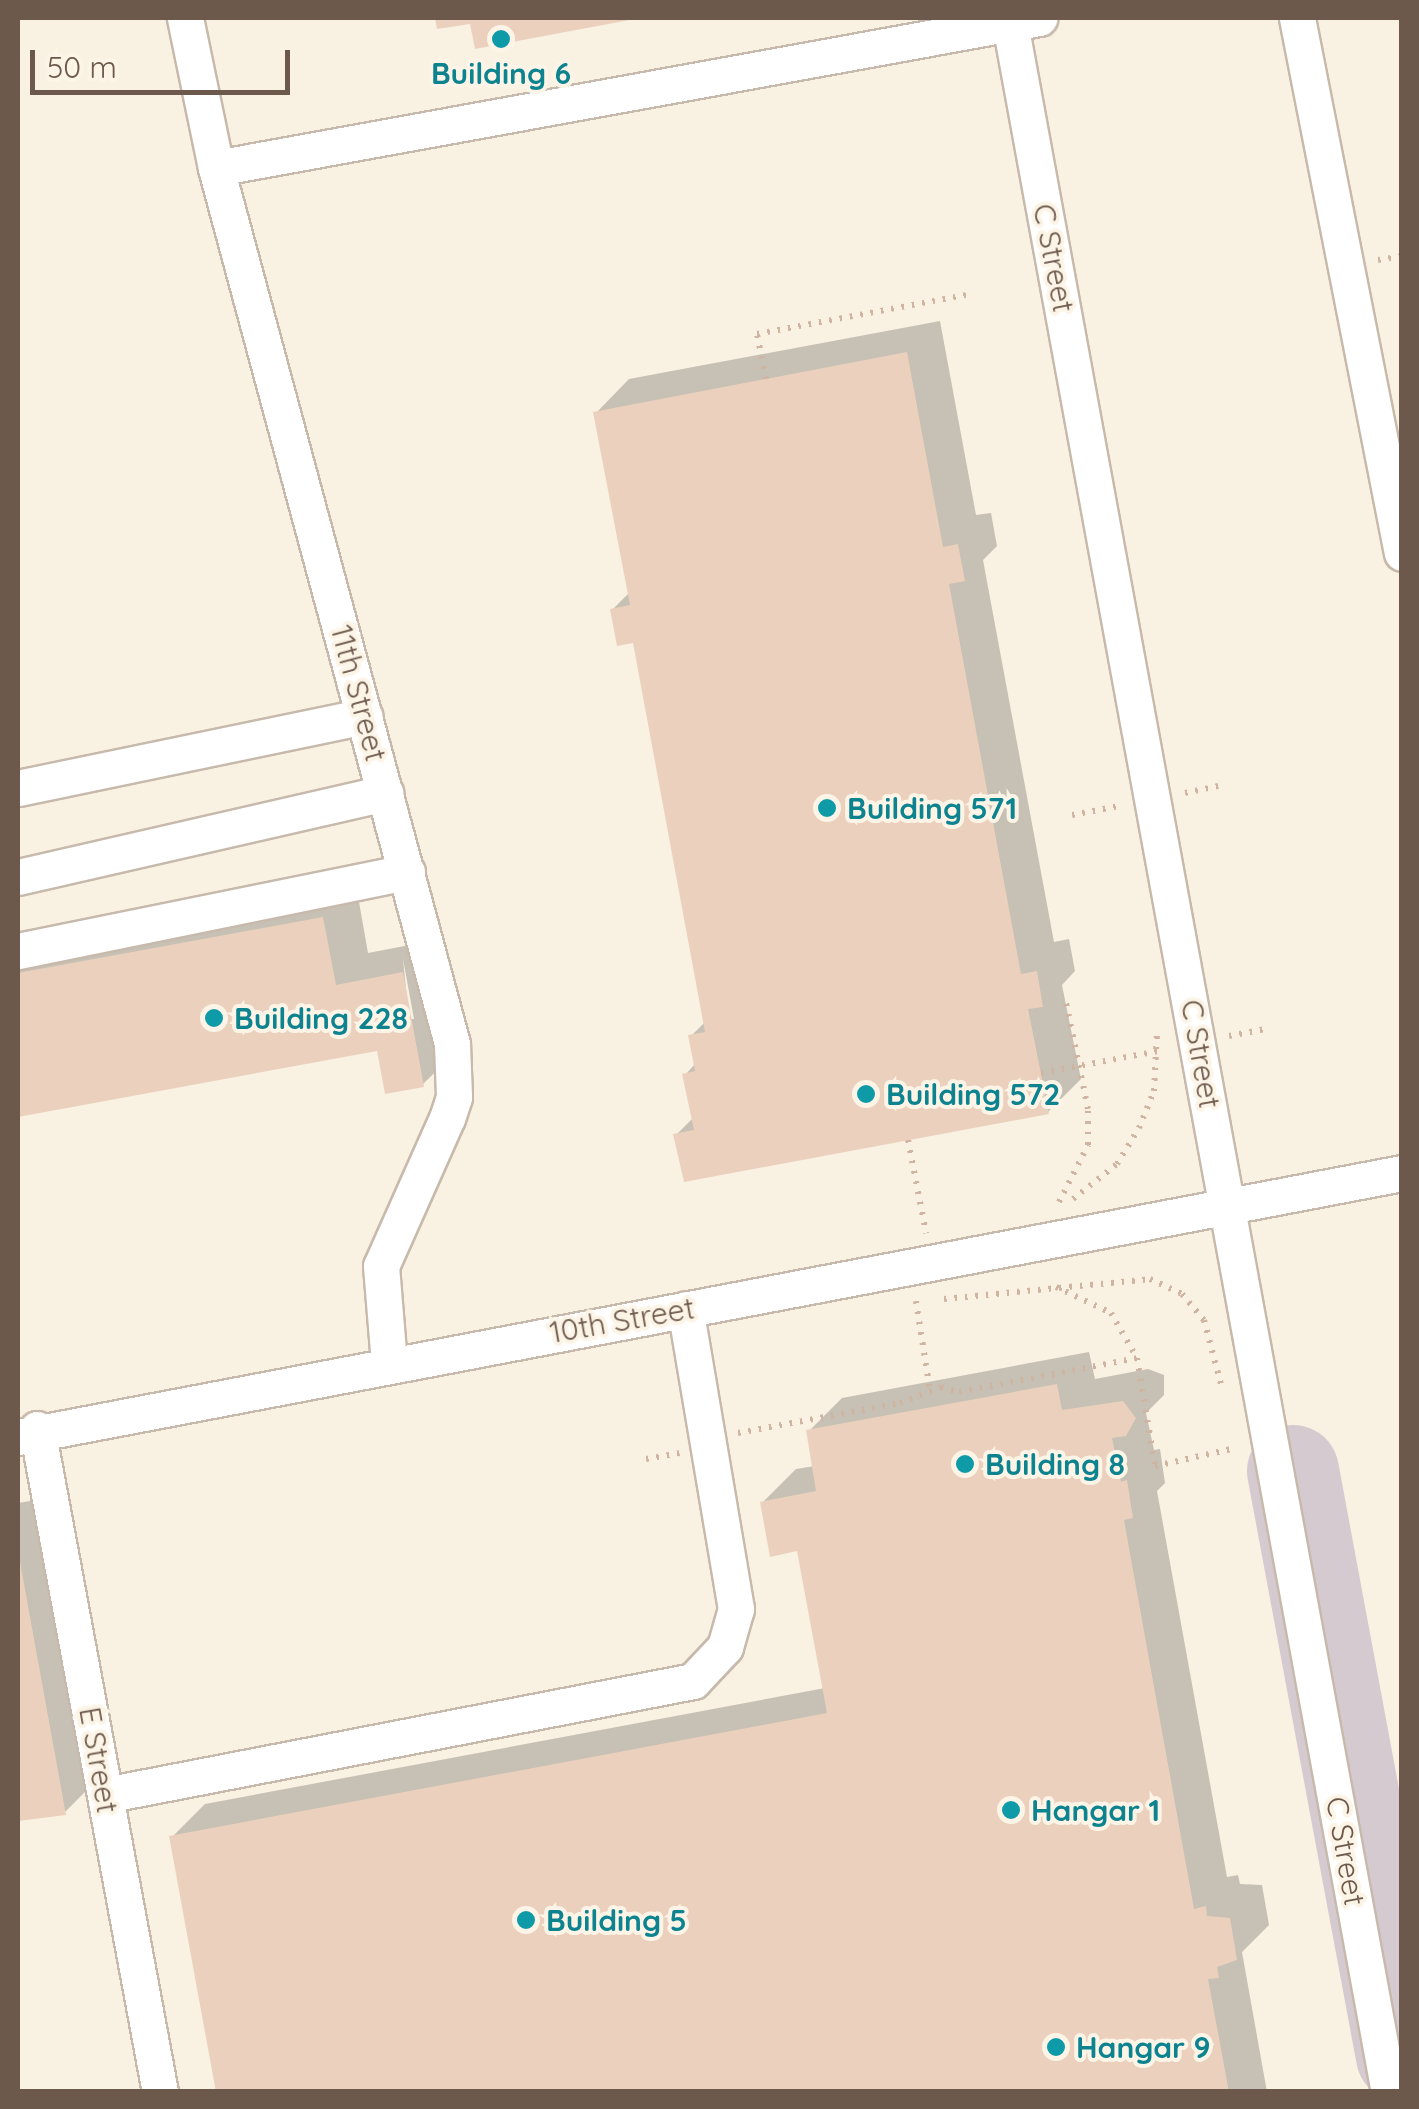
<!DOCTYPE html>
<style>
body{margin:0}
#map{position:relative;width:1419px;height:2109px;overflow:hidden;background:#f9f1e2;font-family:Quicksand,sans-serif}
div>[style]{position:absolute}
[style*='--x']{left:calc(var(--x)*1px);top:calc(var(--y)*1px);width:calc(var(--w)*1px);rotate:calc(var(--a)*1deg)}
.shadow>*{inset:0;background:#0003}
.taxiway>*{height:92px;margin:-46px;padding:0 46px;transform-origin:46px;border-radius:46px;background:#d6cad1}
.building>*{inset:0;background:#ebd1bd}
.path>*{height:6px;margin-top:-3px;transform-origin:0;background:repeating-linear-gradient(90deg,#cfb5a1 0 2.5px,transparent 0 10.5px)}
.roads{filter:drop-shadow(2px 0 #c7b9ab) drop-shadow(-2px 0 #c7b9ab) drop-shadow(0 2px #c7b9ab) drop-shadow(0 -2px #c7b9ab)}
.minor>*{height:35px;margin:-17.5px;padding:0 17.5px;transform-origin:17.5px;border-radius:17.5px;background:#fff}
.dots>*{width:28px;height:28px;translate:-50% -50%;box-sizing:border-box;border:5px solid #fcf5e7;border-radius:50%}
span{translate:-50% -50%;white-space:nowrap;text-align:center;line-height:1.15;-webkit-text-stroke:8px #fcf5e7;paint-order:stroke}
.culture-label{font-size:30px;color:#0d838f;font-weight:700}
.left{translate:0 -50%;text-align:left}
.street-label{font-size:30px;color:#6d594c}
.frame{position:absolute;inset:0;border:20px solid #6d594c;pointer-events:none}
.scale{position:absolute;left:30px;top:50px;width:260px;height:45px;box-sizing:border-box;border:5px solid #6d594c;border-top:0;padding-left:12px;font-size:30px;line-height:35px;white-space:nowrap;color:#6d594c;-webkit-text-stroke:8px #fcf5e7;paint-order:stroke}
</style>
<div id="map">
<div class="shadow">
<div style="clip-path:polygon(437px 18px,632px 18px,477px 46px,472px 21px,439px 26px)"></div>
<div style="clip-path:polygon(940px 321px,976px 515px,991px 513px,997px 546px,983px 560px,1054px 942px,1069px 939px,1075px 971px,1062px 985px,1081px 1079px,1048px 1112px,676px 1135px,694px 1117px,685px 1075px,696px 1063px,691px 1036px,706px 1021px,635px 640px,612px 610px,630px 592px,596px 413px,629px 379px)"></div>
<div style="clip-path:polygon(evenodd,356px 885px,368px 953px,436px 940px,456px 1052px,422px 1085px,379px 1048px,18px 1114px,18px 947px,356px 885px,403px 959px,414px 1019px,409px 1019px,403px 959px)"></div>
<div style="clip-path:polygon(1089px 1352px,1095px 1379px,1148px 1369px,1164px 1375px,1164px 1395px,1146px 1413px,1154px 1450px,1160px 1449px,1165px 1483px,1157px 1491px,1227px 1877px,1238px 1875px,1240px 1884px,1262px 1885px,1269px 1925px,1242px 1952px,1267px 2092px,219px 2092px,172px 1837px,205px 1804px,825px 1688px,799px 1548px,763px 1502px,796px 1469px,815px 1466px,809px 1431px,842px 1398px)"></div>
<div style="clip-path:polygon(48px 1498px,98px 1779px,65px 1812px,18px 1818px,18px 1503px)"></div>
</div>
<div class="taxiway">
<div style="--x:1293;--y:1471;--w:595;--a:79.45"></div>
</div>
<div class="building">
<div style="clip-path:polygon(435px 18px,635px 18px,635px 19px,475px 49px,470px 24px,437px 29px)"></div>
<div style="clip-path:polygon(907px 352px,943px 547px,958px 544px,965px 581px,949px 584px,1021px 974px,1037px 971px,1043px 1007px,1028px 1009px,1049px 1114px,684px 1182px,673px 1134px,694px 1130px,682px 1074px,695px 1071px,688px 1035px,705px 1032px,633px 643px,617px 646px,610px 609px,630px 605px,593px 412px)"></div>
<div style="clip-path:polygon(323px 917px,336px 985px,403px 972px,424px 1087px,385px 1094px,377px 1051px,18px 1117px,18px 973px)"></div>
<div style="clip-path:polygon(1057px 1384px,1062px 1410px,1123px 1401px,1136px 1418px,1126px 1436px,1112px 1438px,1121px 1482px,1127px 1480px,1133px 1518px,1124px 1520px,1194px 1909px,1206px 1906px,1207px 1916px,1230px 1918px,1237px 1960px,1217px 1967px,1219px 1978px,1208px 1979px,1229px 2092px,216px 2092px,169px 1836px,827px 1713px,797px 1551px,770px 1557px,760px 1502px,816px 1491px,806px 1430px)"></div>
<div style="clip-path:polygon(18px 1551px,66px 1815px,18px 1821px)"></div>
</div>
<div class="path">
<div style="--x:1378;--y:260;--w:24;--a:-9"></div>
<div style="--x:766;--y:379;--w:46;--a:-101.3"></div>
<div style="--x:757;--y:334;--w:217;--a:-10.6"></div>
<div style="--x:1185;--y:793;--w:34;--a:-12"></div>
<div style="--x:1072;--y:815;--w:48;--a:-10.8"></div>
<div style="--x:1229;--y:1036;--w:37;--a:-11"></div>
<div style="--x:1041;--y:1073;--w:119;--a:-10.6"></div>
<div style="--x:908;--y:1140;--w:95;--a:79"></div>
<div style="--x:1073;--y:1199;--w:56;--a:-38.5"></div>
<div style="--x:1117;--y:1164;--w:42;--a:-58.6"></div>
<div style="--x:1139;--y:1128;--w:40;--a:-68"></div>
<div style="--x:1154;--y:1091;--w:59;--a:-87.1"></div>
<div style="--x:1059;--y:1202;--w:64;--a:-63"></div>
<div style="--x:1088;--y:1145;--w:36;--a:-90"></div>
<div style="--x:1088;--y:1109;--w:108;--a:-101.7"></div>
<div style="--x:1056;--y:1287;--w:61;--a:25.3"></div>
<div style="--x:1111;--y:1313;--w:52;--a:60"></div>
<div style="--x:944;--y:1299;--w:207;--a:-5.5"></div>
<div style="--x:1150;--y:1279;--w:35;--a:25"></div>
<div style="--x:1182;--y:1294;--w:34;--a:50"></div>
<div style="--x:1204;--y:1320;--w:70;--a:75.2"></div>
<div style="--x:916;--y:1301;--w:90;--a:81.1"></div>
<div style="--x:738;--y:1433;--w:165;--a:-10.5"></div>
<div style="--x:900;--y:1403;--w:44;--a:-21.3"></div>
<div style="--x:941;--y:1387;--w:19;--a:16"></div>
<div style="--x:959;--y:1392;--w:181;--a:-10.8"></div>
<div style="--x:1137;--y:1358;--w:109;--a:80.5"></div>
<div style="--x:1155;--y:1466;--w:83;--a:-12.5"></div>
<div style="--x:646;--y:1459;--w:34;--a:-10"></div>
</div>
<div class="roads">
<div class="minor">
<div style="--x:185;--y:18;--w:153;--a:78.3"></div>
<div style="--x:216;--y:168;--w:907;--a:74.92"></div>
<div style="--x:452;--y:1044;--w:53;--a:87.8"></div>
<div style="--x:454;--y:1097;--w:22;--a:108"></div>
<div style="--x:447;--y:1118;--w:162;--a:114"></div>
<div style="--x:381;--y:1266;--w:97;--a:85.3"></div>
<div style="--x:1009;--y:18;--w:2109;--a:79.62"></div>
<div style="--x:1297;--y:18;--w:545;--a:78.9"></div>
<div style="--x:216;--y:168;--w:837;--a:-10.33"></div>
<div style="--x:18;--y:788;--w:354;--a:-11.7"></div>
<div style="--x:18;--y:877;--w:377;--a:-12.9"></div>
<div style="--x:18;--y:951;--w:397;--a:-11.5"></div>
<div style="--x:37;--y:1429;--w:674;--a:79.49"></div>
<div style="--x:18;--y:1437;--w:1409;--a:-10.8"></div>
<div style="--x:105;--y:1795;--w:599;--a:-10.97"></div>
<div style="--x:693;--y:1681;--w:47;--a:-46.7"></div>
<div style="--x:725;--y:1647;--w:40;--a:-74"></div>
<div style="--x:736;--y:1609;--w:304;--a:-99.6"></div>
</div>
</div>
<div class="dots">
<div style="left:501px;top:39px;background:#0f9aa8"></div>
<div style="left:827px;top:808px;background:#0f9aa8"></div>
<div style="left:214px;top:1018px;background:#0f9aa8"></div>
<div style="left:866px;top:1094px;background:#0f9aa8"></div>
<div style="left:965px;top:1464px;background:#0f9aa8"></div>
<div style="left:1011px;top:1810px;background:#0f9aa8"></div>
<div style="left:526px;top:1920px;background:#0f9aa8"></div>
<div style="left:1056px;top:2047px;background:#0f9aa8"></div>
</div>
<div class="culture-label">
<span style="left:501px;top:73px">Building 6</span>
<span class="left" style="left:847px;top:808px">Building 571</span>
<span class="left" style="left:234px;top:1018px">Building 228</span>
<span class="left" style="left:886px;top:1094px">Building 572</span>
<span class="left" style="left:985px;top:1464px">Building 8</span>
<span class="left" style="left:1031px;top:1810px">Hangar 1</span>
<span class="left" style="left:546px;top:1920px">Building 5</span>
<span class="left" style="left:1076px;top:2047px">Hangar 9</span>
</div>
<div class="street-label">
<span style="left:1054px;top:258px;rotate:79deg">C Street</span>
<span style="left:359px;top:693px;rotate:75deg">11th Street</span>
<span style="left:1201px;top:1054px;rotate:80deg">C Street</span>
<span style="left:622px;top:1320px;rotate:-10deg">10th Street</span>
<span style="left:99px;top:1760px;rotate:80deg">E Street</span>
<span style="left:1346px;top:1851px;rotate:80deg">C Street</span>
</div>
<div class="frame"></div>
<div class="scale">50 m</div>
</div>
